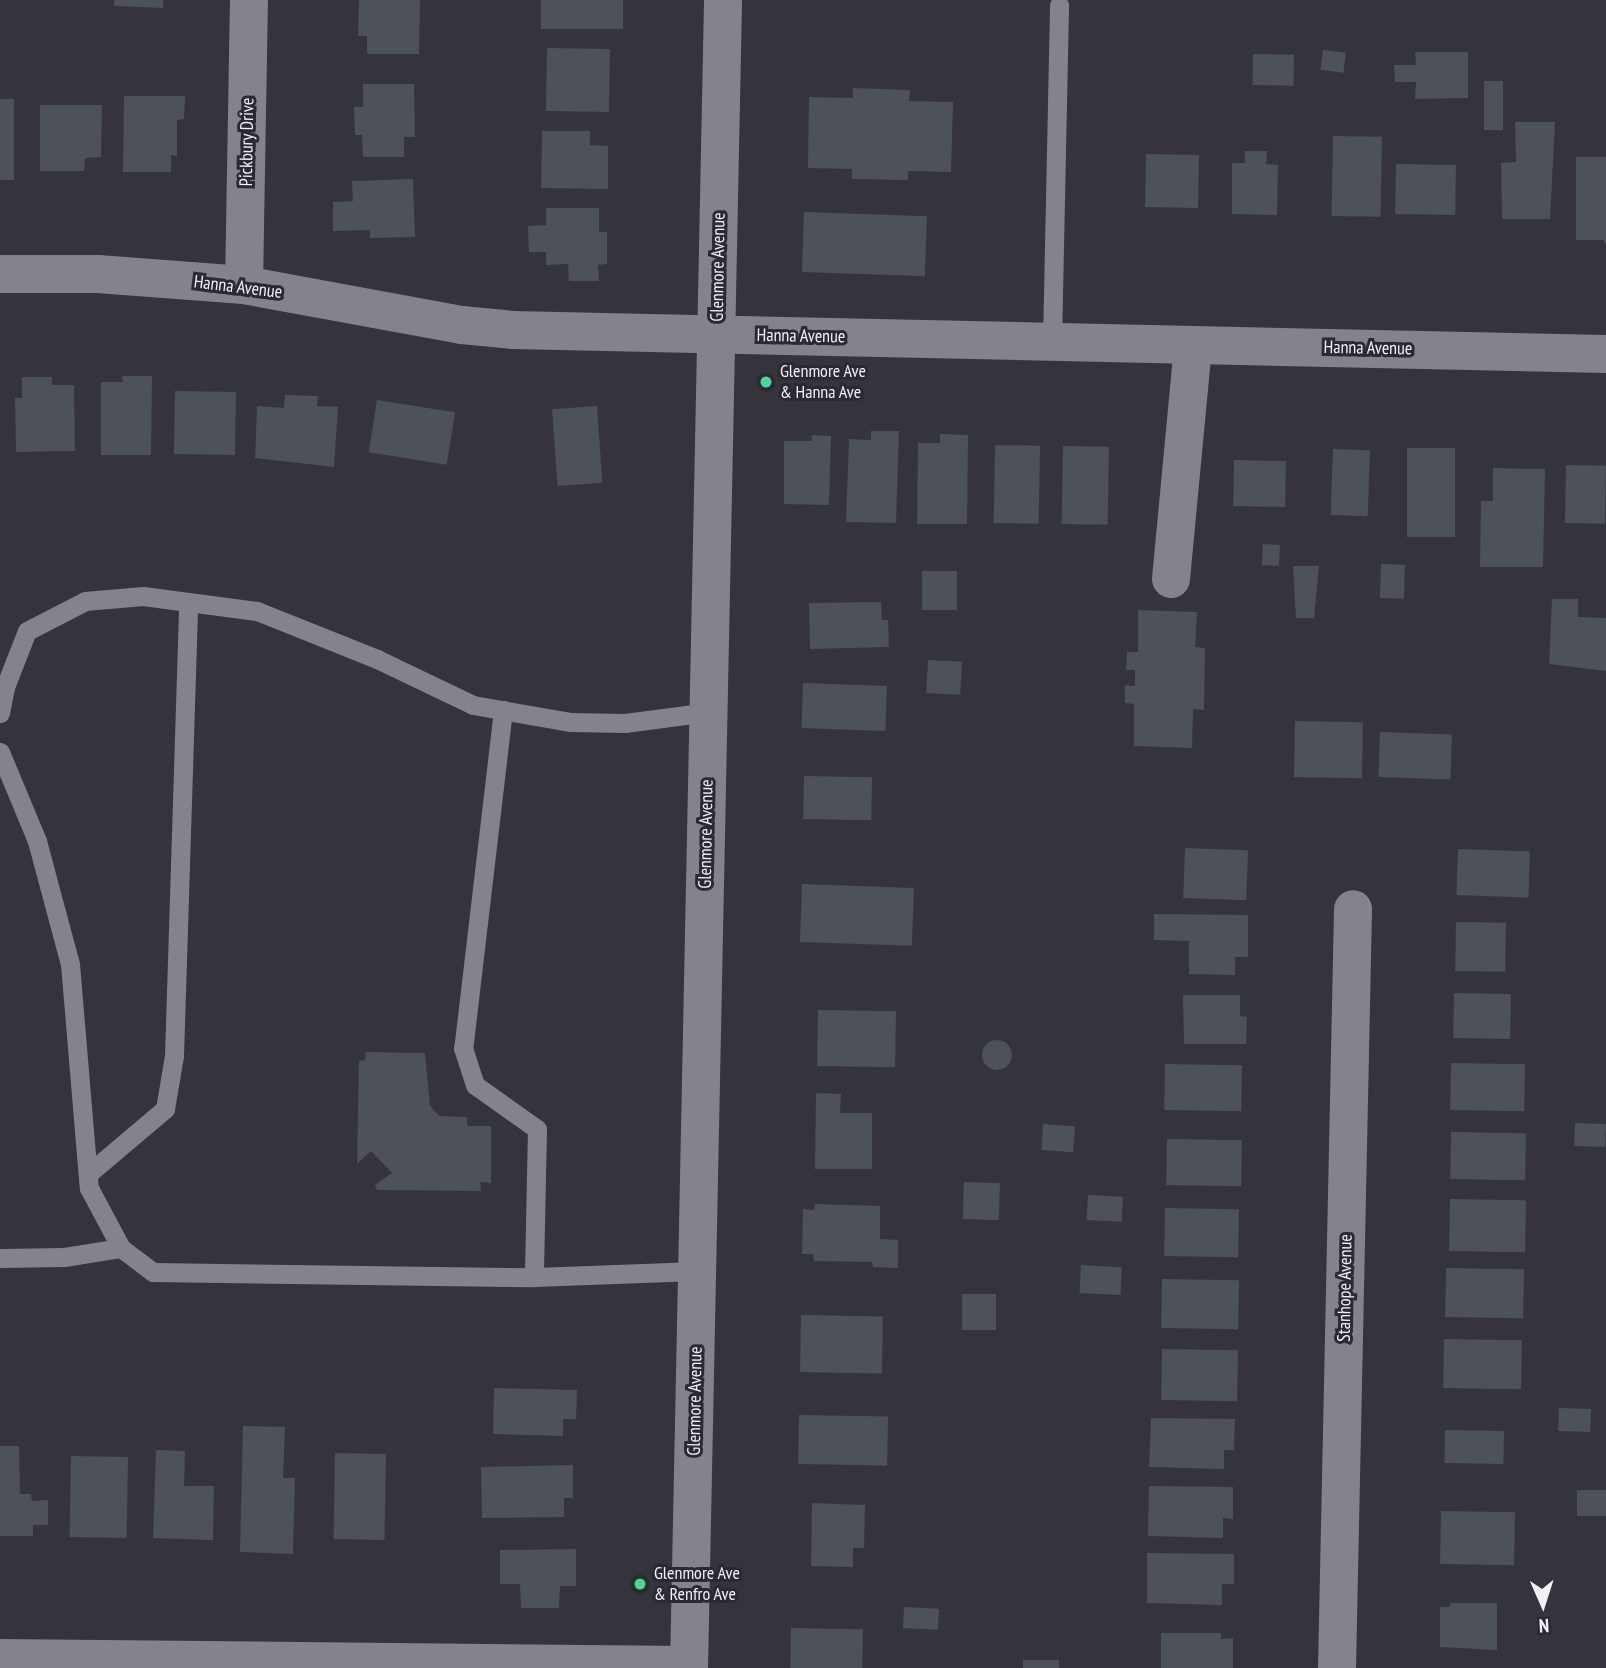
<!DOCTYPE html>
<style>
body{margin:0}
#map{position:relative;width:1606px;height:1668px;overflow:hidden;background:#35343d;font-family:"PT Sans Narrow",sans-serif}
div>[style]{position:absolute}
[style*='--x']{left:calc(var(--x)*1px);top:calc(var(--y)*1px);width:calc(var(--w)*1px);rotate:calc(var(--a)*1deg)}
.building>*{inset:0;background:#4d515a;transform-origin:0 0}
.round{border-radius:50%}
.lane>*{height:19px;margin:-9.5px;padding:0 9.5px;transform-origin:9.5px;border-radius:9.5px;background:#83838d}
.street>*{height:38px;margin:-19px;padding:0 19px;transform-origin:19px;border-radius:19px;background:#83838d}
.secondary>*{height:38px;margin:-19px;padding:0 19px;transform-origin:19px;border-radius:19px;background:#83838d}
.dots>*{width:19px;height:19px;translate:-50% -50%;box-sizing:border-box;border:4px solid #2b2a33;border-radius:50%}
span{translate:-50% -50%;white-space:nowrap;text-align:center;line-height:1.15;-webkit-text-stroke:6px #2b2a33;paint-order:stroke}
.street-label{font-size:18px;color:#f0f0f6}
.poi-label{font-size:18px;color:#f0f0f6}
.left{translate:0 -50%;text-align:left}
.north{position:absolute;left:1508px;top:1570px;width:70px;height:70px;-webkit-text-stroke:5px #2b2a33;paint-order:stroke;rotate:177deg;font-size:19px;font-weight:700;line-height:28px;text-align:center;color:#f0f0f6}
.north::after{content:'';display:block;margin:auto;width:24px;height:32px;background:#f0f0f6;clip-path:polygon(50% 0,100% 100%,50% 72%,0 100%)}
</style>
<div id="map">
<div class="building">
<div style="clip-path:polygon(114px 0,163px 0,163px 8px,114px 6px)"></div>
<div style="clip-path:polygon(359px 0,420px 0,419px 54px,367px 54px,367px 36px,358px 36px)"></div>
<div style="left:541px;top:0;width:82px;height:29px"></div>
<div style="left:547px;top:48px;width:63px;height:63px;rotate:1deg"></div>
<div style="left:1323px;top:50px;width:23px;height:20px;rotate:7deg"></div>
<div style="clip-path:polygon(1415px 52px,1468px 52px,1468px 98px,1415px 99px,1416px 82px,1395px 82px,1394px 65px,1416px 65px)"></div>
<div style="left:1253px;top:54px;width:41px;height:31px;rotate:1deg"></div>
<div style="left:1484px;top:81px;width:19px;height:49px"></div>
<div style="clip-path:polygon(363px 84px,414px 84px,415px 137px,404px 137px,404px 157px,363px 157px,362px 135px,355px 135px,354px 107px,363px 107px)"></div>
<div style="clip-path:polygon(853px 88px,910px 90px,909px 101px,953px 102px,951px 172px,908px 171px,908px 180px,852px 179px,852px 169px,808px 168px,809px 97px,853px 98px)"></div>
<div style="clip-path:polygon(124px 96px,185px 96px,184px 119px,177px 120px,177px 156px,171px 155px,171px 172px,123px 172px)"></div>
<div style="left:0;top:99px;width:14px;height:81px"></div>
<div style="clip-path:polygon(40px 105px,102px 105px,101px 157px,85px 158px,84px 171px,40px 171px)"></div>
<div style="clip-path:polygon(1515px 122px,1555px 122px,1550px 219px,1502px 219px,1501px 163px,1516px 162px)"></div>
<div style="clip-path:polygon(542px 131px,590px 131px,590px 145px,608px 146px,608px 189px,541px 188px)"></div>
<div style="left:1333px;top:136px;width:49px;height:80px;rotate:1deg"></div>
<div style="clip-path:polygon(1245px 151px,1267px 151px,1266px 164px,1278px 165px,1277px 215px,1232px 214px,1232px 163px,1245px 163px)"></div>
<div style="left:1146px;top:154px;width:53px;height:53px;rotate:1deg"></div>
<div style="clip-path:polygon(1576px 157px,1606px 157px,1606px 244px,1603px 240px,1576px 240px)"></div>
<div style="left:1396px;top:164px;width:60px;height:50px;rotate:1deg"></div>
<div style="clip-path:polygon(413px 179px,415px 237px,370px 238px,370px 230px,333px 231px,333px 202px,353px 201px,352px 181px)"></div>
<div style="clip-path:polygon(546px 208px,599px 208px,599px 232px,607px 232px,607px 264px,598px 265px,599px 281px,569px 281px,568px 264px,546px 265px,546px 252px,529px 252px,528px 226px,546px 225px)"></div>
<div style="left:804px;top:212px;width:123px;height:60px;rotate:2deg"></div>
<div style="clip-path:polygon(122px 376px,152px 376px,151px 455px,101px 455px,101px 382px,123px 382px)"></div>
<div style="clip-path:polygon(22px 377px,52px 377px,52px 385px,74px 385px,75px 451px,16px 452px,15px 398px,22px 398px)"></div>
<div style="left:175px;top:391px;width:61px;height:63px;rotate:1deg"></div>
<div style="clip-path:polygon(285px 395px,318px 396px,317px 406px,338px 407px,334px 467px,255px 458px,257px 406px,284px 408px)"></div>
<div style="left:377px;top:400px;width:79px;height:53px;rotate:9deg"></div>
<div style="left:597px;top:406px;width:77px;height:45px;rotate:86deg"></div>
<div style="clip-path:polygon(871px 431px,899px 431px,896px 523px,846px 522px,849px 439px,871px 440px)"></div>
<div style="clip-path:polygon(940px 434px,968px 435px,967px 524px,917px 524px,918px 443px,940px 443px)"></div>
<div style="clip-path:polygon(812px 435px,831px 436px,829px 505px,784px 504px,784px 441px,812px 441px)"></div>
<div style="left:995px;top:445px;width:45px;height:78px;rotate:1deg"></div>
<div style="left:1063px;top:446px;width:46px;height:78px;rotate:1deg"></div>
<div style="left:1407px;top:448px;width:48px;height:89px"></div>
<div style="left:1333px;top:449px;width:37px;height:66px;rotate:2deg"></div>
<div style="left:1234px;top:460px;width:52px;height:46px;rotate:1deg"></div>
<div style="left:1566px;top:465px;width:40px;height:58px;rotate:1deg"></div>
<div style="clip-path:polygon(1493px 468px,1545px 469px,1543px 567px,1480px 567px,1481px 501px,1493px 501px)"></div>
<div style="left:1263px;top:544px;width:17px;height:21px;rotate:3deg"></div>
<div style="left:1381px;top:564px;width:24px;height:34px;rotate:2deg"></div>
<div style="clip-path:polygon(1293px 566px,1319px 566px,1314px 618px,1296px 618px)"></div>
<div style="left:922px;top:571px;width:35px;height:39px"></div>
<div style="clip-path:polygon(1552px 599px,1578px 599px,1578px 617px,1606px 618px,1606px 671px,1549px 664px)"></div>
<div style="clip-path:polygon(881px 602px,882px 620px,888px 620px,889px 647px,810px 649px,809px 603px)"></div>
<div style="clip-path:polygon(1138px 610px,1197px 612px,1195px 647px,1205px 648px,1204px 710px,1193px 709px,1192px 748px,1134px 746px,1134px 704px,1125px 703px,1125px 685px,1135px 686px,1135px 670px,1126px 670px,1127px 652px,1138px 652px)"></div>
<div style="left:928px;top:660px;width:34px;height:33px;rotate:3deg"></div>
<div style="left:803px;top:683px;width:84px;height:45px;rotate:2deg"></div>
<div style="left:1295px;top:721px;width:68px;height:56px;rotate:1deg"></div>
<div style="left:1380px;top:732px;width:72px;height:45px;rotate:2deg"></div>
<div style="left:804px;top:776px;width:68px;height:43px;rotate:1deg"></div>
<div style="left:1185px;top:848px;width:63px;height:50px;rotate:2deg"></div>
<div style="left:1458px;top:849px;width:72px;height:46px;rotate:2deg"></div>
<div style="left:802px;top:884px;width:112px;height:58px;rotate:2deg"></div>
<div style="clip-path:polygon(1154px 914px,1248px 915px,1248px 957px,1235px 957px,1235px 975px,1189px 974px,1189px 941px,1154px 940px)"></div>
<div style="left:1456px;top:922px;width:50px;height:49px;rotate:1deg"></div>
<div style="left:1454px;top:993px;width:57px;height:45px;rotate:1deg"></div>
<div style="clip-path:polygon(1183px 995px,1240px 995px,1240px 1016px,1247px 1017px,1246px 1044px,1184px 1044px)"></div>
<div style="left:818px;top:1010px;width:78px;height:56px;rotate:1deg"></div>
<div class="round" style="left:982px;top:1040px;width:30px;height:30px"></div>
<div style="clip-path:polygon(366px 1052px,425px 1053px,430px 1106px,439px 1116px,467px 1117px,467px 1126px,491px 1126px,491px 1183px,480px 1182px,481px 1191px,377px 1190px,375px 1185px,392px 1173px,371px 1151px,357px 1164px,359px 1061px,365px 1060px)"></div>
<div style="left:1451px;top:1063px;width:74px;height:47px;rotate:1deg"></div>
<div style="left:1165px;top:1064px;width:77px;height:46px;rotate:1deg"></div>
<div style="clip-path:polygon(816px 1093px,841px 1094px,840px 1113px,872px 1113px,872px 1169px,815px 1169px)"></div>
<div style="left:1575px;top:1123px;width:31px;height:23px;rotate:2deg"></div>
<div style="left:1043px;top:1124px;width:32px;height:26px;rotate:4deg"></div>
<div style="left:1451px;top:1132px;width:75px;height:47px;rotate:1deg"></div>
<div style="left:1167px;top:1139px;width:75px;height:46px;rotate:1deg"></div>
<div style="left:964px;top:1182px;width:36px;height:37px;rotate:2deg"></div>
<div style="left:1088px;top:1195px;width:35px;height:25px;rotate:3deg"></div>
<div style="left:1450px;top:1199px;width:76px;height:52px;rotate:1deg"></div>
<div style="clip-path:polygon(815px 1204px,880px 1206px,880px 1239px,898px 1240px,898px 1268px,873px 1267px,872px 1262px,814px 1261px,813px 1254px,802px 1254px,803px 1209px,814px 1210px)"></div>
<div style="left:1165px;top:1208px;width:74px;height:48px;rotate:1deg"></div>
<div style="left:1081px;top:1265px;width:41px;height:28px;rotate:3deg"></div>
<div style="left:1446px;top:1268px;width:78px;height:49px;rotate:1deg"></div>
<div style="left:1162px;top:1279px;width:77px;height:49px;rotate:1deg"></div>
<div style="left:962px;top:1294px;width:34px;height:36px"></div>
<div style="left:801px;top:1315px;width:82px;height:57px;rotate:1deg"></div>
<div style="left:1444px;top:1339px;width:78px;height:49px;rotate:1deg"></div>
<div style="left:1162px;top:1349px;width:76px;height:51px;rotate:1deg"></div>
<div style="clip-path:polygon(494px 1388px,577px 1390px,576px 1419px,563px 1419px,563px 1436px,493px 1434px)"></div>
<div style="left:1559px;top:1408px;width:32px;height:23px;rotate:2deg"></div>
<div style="left:799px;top:1415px;width:89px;height:49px;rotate:1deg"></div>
<div style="clip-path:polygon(1151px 1418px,1235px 1419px,1234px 1450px,1224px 1450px,1224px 1469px,1149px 1467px)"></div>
<div style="clip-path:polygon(243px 1426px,285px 1427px,283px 1478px,295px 1478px,293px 1554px,240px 1552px)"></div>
<div style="left:1445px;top:1430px;width:59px;height:33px;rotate:1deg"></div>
<div style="clip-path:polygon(0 1446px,19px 1446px,20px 1494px,31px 1494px,32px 1501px,48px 1500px,48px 1525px,33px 1525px,33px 1536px,0 1536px)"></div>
<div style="clip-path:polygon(156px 1450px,185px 1451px,184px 1486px,214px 1486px,213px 1540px,153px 1538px)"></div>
<div style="left:335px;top:1453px;width:51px;height:86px;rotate:1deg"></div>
<div style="left:71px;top:1456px;width:57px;height:81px;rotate:1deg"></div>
<div style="clip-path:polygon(573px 1465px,573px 1498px,564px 1498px,564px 1517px,482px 1518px,481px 1467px)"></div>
<div style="clip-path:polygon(1149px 1486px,1233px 1487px,1233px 1519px,1223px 1518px,1223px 1538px,1148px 1536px)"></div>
<div style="left:1577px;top:1490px;width:29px;height:26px"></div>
<div style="clip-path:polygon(812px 1503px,865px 1505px,864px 1548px,853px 1548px,853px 1567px,811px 1566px)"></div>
<div style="left:1441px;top:1511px;width:74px;height:53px;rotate:1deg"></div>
<div style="clip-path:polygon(576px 1549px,576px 1586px,560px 1586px,559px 1608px,521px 1608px,520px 1584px,500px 1584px,500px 1550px)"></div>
<div style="clip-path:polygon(1147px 1553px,1234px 1554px,1234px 1584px,1222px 1584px,1222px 1605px,1147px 1603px)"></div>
<div style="clip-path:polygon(1450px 1603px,1497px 1603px,1497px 1650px,1440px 1647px,1440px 1607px,1450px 1607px)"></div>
<div style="left:904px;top:1607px;width:35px;height:21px;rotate:3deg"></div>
<div style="left:791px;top:1628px;width:72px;height:40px;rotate:1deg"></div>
<div style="clip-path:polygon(1161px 1633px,1221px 1633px,1221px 1639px,1233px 1638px,1233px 1668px,1161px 1668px)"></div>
<div style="left:1023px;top:1660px;width:36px;height:8px"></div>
</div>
<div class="lane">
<div style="--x:1052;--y:342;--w:337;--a:-88.8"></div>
<div style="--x:503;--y:710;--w:340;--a:96.7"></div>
<div style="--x:463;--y:1048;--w:39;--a:72"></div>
<div style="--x:475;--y:1085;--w:76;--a:35.4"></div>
<div style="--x:537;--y:1129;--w:148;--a:91.2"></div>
<div style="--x:0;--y:713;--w:26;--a:-79"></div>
<div style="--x:5;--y:687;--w:60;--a:-68.6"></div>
<div style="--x:27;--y:631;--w:65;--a:-27.3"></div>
<div style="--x:85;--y:601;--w:58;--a:-4.9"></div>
<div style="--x:143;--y:596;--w:115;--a:7.5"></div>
<div style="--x:257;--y:611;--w:129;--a:21.8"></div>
<div style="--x:377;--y:659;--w:106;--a:25.6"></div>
<div style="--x:473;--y:705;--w:98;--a:9.9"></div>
<div style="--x:570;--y:722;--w:55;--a:1"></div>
<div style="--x:625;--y:723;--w:85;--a:-7.5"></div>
<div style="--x:0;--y:752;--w:96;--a:67.4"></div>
<div style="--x:37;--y:841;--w:127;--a:75"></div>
<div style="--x:70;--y:964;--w:225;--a:85.2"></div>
<div style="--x:89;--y:1188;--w:68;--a:61.9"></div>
<div style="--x:121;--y:1248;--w:40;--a:37"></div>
<div style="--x:153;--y:1272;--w:381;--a:0.8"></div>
<div style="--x:534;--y:1277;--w:163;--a:-2.1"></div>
<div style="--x:88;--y:1174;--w:101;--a:-40.2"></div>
<div style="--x:165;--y:1109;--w:54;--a:-80.4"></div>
<div style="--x:174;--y:1056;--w:454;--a:-88.2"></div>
<div style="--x:0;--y:1258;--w:64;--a:-0.9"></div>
<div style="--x:64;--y:1257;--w:58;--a:-9"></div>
</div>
<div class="street">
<div style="--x:0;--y:274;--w:98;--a:0"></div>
<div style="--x:98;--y:274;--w:146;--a:4.3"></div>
<div style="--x:244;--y:285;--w:222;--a:10.4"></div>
<div style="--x:462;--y:325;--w:51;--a:5.6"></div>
<div style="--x:513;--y:330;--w:1093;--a:1.26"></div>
<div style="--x:244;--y:285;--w:285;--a:-89"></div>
<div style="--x:1171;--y:579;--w:235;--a:-84.6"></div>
<div style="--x:0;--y:1658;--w:689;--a:0.58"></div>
<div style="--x:1337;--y:1668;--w:759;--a:-88.79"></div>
</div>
<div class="secondary">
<div style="--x:689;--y:1668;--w:1668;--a:-88.83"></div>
</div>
<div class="dots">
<div style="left:766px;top:382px;background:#4ed399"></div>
<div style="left:640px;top:1584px;background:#4ed399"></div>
</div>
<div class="street-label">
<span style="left:247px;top:142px;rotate:-89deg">Pickbury Drive</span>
<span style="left:718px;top:267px;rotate:-89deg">Glenmore Avenue</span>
<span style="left:238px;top:287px;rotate:7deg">Hanna Avenue</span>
<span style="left:801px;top:336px;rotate:1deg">Hanna Avenue</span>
<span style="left:1368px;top:348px;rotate:1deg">Hanna Avenue</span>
<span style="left:706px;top:834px;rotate:-89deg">Glenmore Avenue</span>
<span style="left:1345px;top:1288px;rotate:-89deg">Stanhope Avenue</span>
<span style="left:695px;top:1401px;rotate:-89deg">Glenmore Avenue</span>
</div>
<div class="poi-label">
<span class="left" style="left:780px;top:382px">Glenmore Ave<br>&amp; Hanna Ave</span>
<span class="left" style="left:654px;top:1584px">Glenmore Ave<br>&amp; Renfro Ave</span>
</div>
<div class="north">N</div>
</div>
